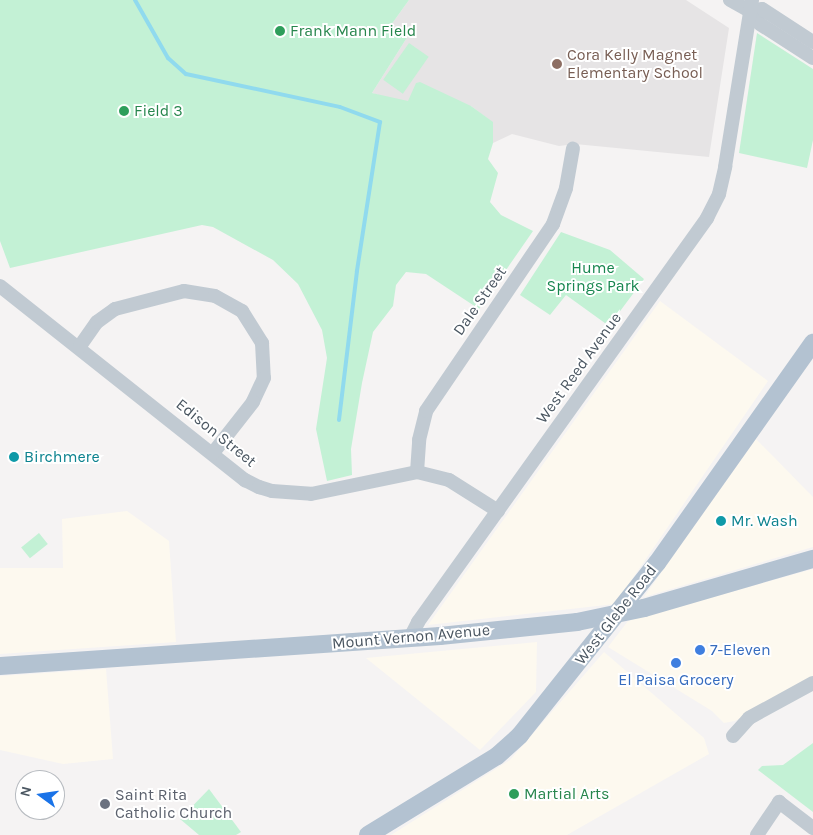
<!DOCTYPE html>
<style>
body{margin:0}
#map{position:relative;width:813px;height:835px;overflow:hidden;background:#f5f3f3;font-family:Karla,sans-serif}
div>[style]{position:absolute}
[style*='--x']{left:calc(var(--x)*1px);top:calc(var(--y)*1px);width:calc(var(--w)*1px);rotate:calc(var(--a)*1deg)}
.commercial>*{inset:0;background:#fdf9ef}
.education>*{inset:0;background:#e6e4e5}
.green>*{inset:0;background:#c3f1d5;transform-origin:0 0}
.stream>*{height:4px;margin:-2px;padding:0 2px;transform-origin:2px;border-radius:2px;background:#90daee}
.minor>*{height:14px;margin:-7px;padding:0 7px;transform-origin:7px;border-radius:7px;background:#c1cad2}
.major>*{height:18px;margin:-9px;padding:0 9px;transform-origin:9px;border-radius:9px;background:#b3c2d1}
.dots>*{width:14px;height:14px;translate:-50% -50%;box-sizing:border-box;border:2px solid #fff;border-radius:50%}
span{translate:-50% -50%;white-space:nowrap;text-align:center;line-height:1.15;-webkit-text-stroke:4px #fff;paint-order:stroke}
.leisure-label{font-size:16px;color:#27864d}
.left{translate:0 -50%;text-align:left}
.education-label{font-size:16px;color:#785e54}
.park-label{font-size:16px;color:#17864f}
.street-label{font-size:16px;color:#4a5661}
.culture-label{font-size:16px;color:#0d838f}
.shop-label{font-size:16px;color:#366cbe}
.worship-label{font-size:16px;color:#5b616d}
.north{position:absolute;left:15px;top:770px;width:50px;height:50px;box-sizing:border-box;background:#fff;border:1px solid #b7bbc0;border-radius:50%;rotate:284deg;font-size:14px;font-weight:700;line-height:20px;text-align:center;color:#4a5661}
.north::after{content:'';display:block;margin:auto;width:18px;height:22px;background:#1a73e8;clip-path:polygon(50% 0,100% 100%,50% 72%,0 100%)}
</style>
<div id="map">
<div class="commercial">
<div style="clip-path:polygon(660px 301px,768px 381px,615px 604px,428px 625px)"></div>
<div style="clip-path:polygon(756px 439px,813px 497px,813px 547px,644px 597px)"></div>
<div style="clip-path:polygon(127px 511px,169px 541px,176px 642px,0 654px,0 568px,63px 568px,62px 519px)"></div>
<div style="clip-path:polygon(813px 569px,813px 676px,735px 721px,724px 723px,712px 711px,608px 647px,628px 621px)"></div>
<div style="clip-path:polygon(537px 642px,536px 692px,480px 750px,366px 658px)"></div>
<div style="clip-path:polygon(604px 652px,704px 738px,709px 754px,567px 835px,391px 835px,510px 760px)"></div>
<div style="clip-path:polygon(106px 669px,113px 759px,63px 764px,0 750px,0 676px)"></div>
</div>
<div class="education">
<div style="clip-path:polygon(409px 0,686px 0,729px 28px,709px 157px,575px 144px,559px 146px,512px 134px,493px 143px,492px 122px,471px 106px,435px 112px,372px 93px,408px 36px,391px 25px)"></div>
</div>
<div class="green">
<div style="clip-path:polygon(0 0,409px 0,391px 25px,408px 36px,372px 93px,408px 101px,416px 83px,420px 82px,471px 106px,493px 122px,493px 143px,488px 159px,498px 173px,490px 202px,501px 215px,533px 231px,479px 309px,426px 274px,406px 272px,396px 285px,393px 306px,373px 332px,362px 383px,351px 449px,352px 475px,327px 481px,316px 429px,327px 358px,322px 330px,298px 284px,273px 260px,213px 227px,202px 225px,10px 268px,0 241px)"></div>
<div style="clip-path:polygon(757px 33px,813px 69px,813px 140px,807px 168px,739px 153px)"></div>
<div style="left:409px;top:43px;width:24px;height:45px;rotate:35deg"></div>
<div style="clip-path:polygon(561px 232px,610px 250px,644px 279px,609px 326px,566px 295px,550px 315px,520px 295px)"></div>
<div style="left:39px;top:533px;width:14px;height:23px;rotate:51deg"></div>
<div style="clip-path:polygon(813px 743px,813px 812px,758px 770px,762px 766px,783px 765px)"></div>
<div style="clip-path:polygon(209px 789px,241px 832px,236px 835px,199px 835px,180px 819px)"></div>
</div>
<div class="stream">
<div style="--x:135;--y:0;--w:67;--a:60.4"></div>
<div style="--x:168;--y:58;--w:24;--a:42"></div>
<div style="--x:186;--y:74;--w:157;--a:12.1"></div>
<div style="--x:340;--y:107;--w:43;--a:20.6"></div>
<div style="--x:380;--y:122;--w:151;--a:98.8"></div>
<div style="--x:357;--y:271;--w:150;--a:96.9"></div>
</div>
<div class="minor">
<div style="--x:730;--y:0;--w:23;--a:29"></div>
<div style="--x:750;--y:11;--w:16;--a:52"></div>
<div style="--x:760;--y:24;--w:63;--a:32.7"></div>
<div style="--x:750;--y:11;--w:12;--a:-9"></div>
<div style="--x:762;--y:9;--w:61;--a:32.9"></div>
<div style="--x:0;--y:286;--w:313;--a:38.4"></div>
<div style="--x:245;--y:480;--w:16;--a:27"></div>
<div style="--x:259;--y:487;--w:14;--a:17"></div>
<div style="--x:272;--y:491;--w:39;--a:4"></div>
<div style="--x:311;--y:494;--w:108;--a:-11.7"></div>
<div style="--x:417;--y:472;--w:33;--a:14"></div>
<div style="--x:449;--y:480;--w:58;--a:32.3"></div>
<div style="--x:80;--y:346;--w:29;--a:-55"></div>
<div style="--x:97;--y:322;--w:22;--a:-36"></div>
<div style="--x:115;--y:309;--w:71;--a:-14.6"></div>
<div style="--x:184;--y:291;--w:31;--a:9"></div>
<div style="--x:215;--y:296;--w:31;--a:29"></div>
<div style="--x:242;--y:311;--w:38;--a:58"></div>
<div style="--x:262;--y:343;--w:35;--a:87"></div>
<div style="--x:264;--y:378;--w:26;--a:115"></div>
<div style="--x:253;--y:402;--w:65;--a:128.1"></div>
<div style="--x:417;--y:472;--w:32;--a:-86"></div>
<div style="--x:419;--y:440;--w:30;--a:-76"></div>
<div style="--x:426;--y:411;--w:226;--a:-55.8"></div>
<div style="--x:553;--y:224;--w:38;--a:-70"></div>
<div style="--x:566;--y:188;--w:40;--a:-80"></div>
<div style="--x:410;--y:638;--w:18;--a:-63"></div>
<div style="--x:418;--y:622;--w:497;--a:-54.4"></div>
<div style="--x:707;--y:218;--w:27;--a:-63"></div>
<div style="--x:719;--y:194;--w:28;--a:-77"></div>
<div style="--x:725;--y:167;--w:169;--a:-80.8"></div>
<div style="--x:733;--y:736;--w:24;--a:-48"></div>
<div style="--x:749;--y:718;--w:73;--a:-28.7"></div>
<div style="--x:757;--y:835;--w:40;--a:-56"></div>
<div style="--x:779;--y:802;--w:43;--a:37.4"></div>
</div>
<div class="major">
<div style="--x:0;--y:666;--w:441;--a:-3.9"></div>
<div style="--x:440;--y:636;--w:138;--a:-5.8"></div>
<div style="--x:577;--y:622;--w:68;--a:-11.8"></div>
<div style="--x:644;--y:608;--w:176;--a:-16.2"></div>
<div style="--x:368;--y:835;--w:151;--a:-31.5"></div>
<div style="--x:497;--y:756;--w:31;--a:-42"></div>
<div style="--x:520;--y:735;--w:220;--a:-51.5"></div>
<div style="--x:657;--y:563;--w:270;--a:-54.7"></div>
</div>
<div class="dots">
<div style="left:280px;top:31px;background:#2e9e5b"></div>
<div style="left:557px;top:64px;background:#8d6e63"></div>
<div style="left:124px;top:111px;background:#2e9e5b"></div>
<div style="left:14px;top:457px;background:#0f9aa8"></div>
<div style="left:721px;top:521px;background:#0f9aa8"></div>
<div style="left:700px;top:650px;background:#3f7fe0"></div>
<div style="left:676px;top:663px;background:#3f7fe0"></div>
<div style="left:514px;top:794px;background:#2e9e5b"></div>
<div style="left:105px;top:804px;background:#6b7280"></div>
</div>
<div class="leisure-label">
<span class="left" style="left:290px;top:31px">Frank Mann Field</span>
<span class="left" style="left:134px;top:111px">Field 3</span>
<span class="left" style="left:524px;top:794px">Martial Arts</span>
</div>
<div class="education-label">
<span class="left" style="left:567px;top:64px">Cora Kelly Magnet<br>Elementary School</span>
</div>
<div class="park-label">
<span style="left:593px;top:277px">Hume<br>Springs Park</span>
</div>
<div class="street-label">
<span style="left:480px;top:301px;rotate:-55deg">Dale Street</span>
<span style="left:579px;top:368px;rotate:-54deg">West Reed Avenue</span>
<span style="left:216px;top:433px;rotate:39deg">Edison Street</span>
<span style="left:616px;top:615px;rotate:-52deg">West Glebe Road</span>
<span style="left:411px;top:637px;rotate:-5deg">Mount Vernon Avenue</span>
</div>
<div class="culture-label">
<span class="left" style="left:24px;top:457px">Birchmere</span>
<span class="left" style="left:731px;top:521px">Mr. Wash</span>
</div>
<div class="shop-label">
<span class="left" style="left:710px;top:650px">7-Eleven</span>
<span style="left:676px;top:680px">El Paisa Grocery</span>
</div>
<div class="worship-label">
<span class="left" style="left:115px;top:804px">Saint Rita<br>Catholic Church</span>
</div>
<div class="north">N</div>
</div>
